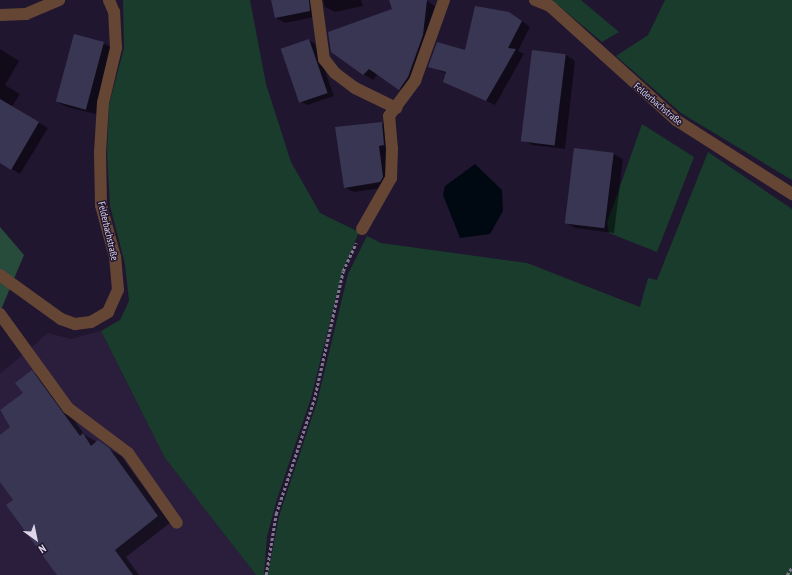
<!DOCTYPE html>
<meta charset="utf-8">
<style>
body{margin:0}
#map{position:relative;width:792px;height:575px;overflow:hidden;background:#211630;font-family:"PT Sans Narrow",sans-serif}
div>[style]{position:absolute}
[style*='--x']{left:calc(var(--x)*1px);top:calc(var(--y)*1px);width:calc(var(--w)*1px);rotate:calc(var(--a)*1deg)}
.built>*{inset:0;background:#2b1e3d}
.green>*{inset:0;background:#193c2c}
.forest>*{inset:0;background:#284c3b}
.water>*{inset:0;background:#000911}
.shadow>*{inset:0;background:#0007}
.building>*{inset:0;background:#393654;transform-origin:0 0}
.path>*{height:2.5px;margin-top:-1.25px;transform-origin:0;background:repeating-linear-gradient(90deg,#80778d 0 3px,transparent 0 5px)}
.minor>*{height:12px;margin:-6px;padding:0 6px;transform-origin:6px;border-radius:6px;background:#654635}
span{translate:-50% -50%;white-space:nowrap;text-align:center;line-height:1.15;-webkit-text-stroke:3px #211630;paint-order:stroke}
.street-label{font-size:10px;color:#ddd7e8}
.north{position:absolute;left:16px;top:519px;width:40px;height:40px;-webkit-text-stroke:3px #211630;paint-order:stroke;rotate:147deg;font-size:11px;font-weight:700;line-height:16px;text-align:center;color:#ddd7e8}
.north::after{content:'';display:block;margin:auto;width:14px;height:18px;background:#ddd7e8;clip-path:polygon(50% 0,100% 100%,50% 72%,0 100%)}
</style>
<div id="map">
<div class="built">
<div style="clip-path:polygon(101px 331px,165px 458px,256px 575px,0 575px,0 374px,48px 333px,71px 339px)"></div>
</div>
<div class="green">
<div style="clip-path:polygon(123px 0,250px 0,266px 84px,291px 162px,320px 213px,359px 232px,343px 270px,311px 398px,277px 499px,267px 537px,264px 574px,268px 574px,279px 516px,317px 402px,348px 274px,367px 236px,381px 243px,527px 263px,640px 307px,648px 278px,657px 280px,708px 152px,792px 209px,792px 575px,256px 575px,165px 458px,101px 331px,120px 320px,129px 301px,125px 264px,110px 206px,107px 153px,109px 105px,124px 48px)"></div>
<div style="clip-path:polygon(552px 0,581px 0,619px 32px,602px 42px)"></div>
<div style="clip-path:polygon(665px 0,792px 0,792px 180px,681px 113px,616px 56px,648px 35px)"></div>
<div style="clip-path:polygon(642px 124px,694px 157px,657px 252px,609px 233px,607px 223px)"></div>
</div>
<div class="forest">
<div style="clip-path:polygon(0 227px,24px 255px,0 312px)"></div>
</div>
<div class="water">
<div style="clip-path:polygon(475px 164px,502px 190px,503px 211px,490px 234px,460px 238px,443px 195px,445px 186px)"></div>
</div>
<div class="shadow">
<div style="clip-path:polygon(272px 0,321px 0,319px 16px,285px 23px,276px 18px)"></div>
<div style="clip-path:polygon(323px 0,361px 0,363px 6px,335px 12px,325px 7px)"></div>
<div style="clip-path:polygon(390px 0,427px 1px,436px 7px,409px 94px,378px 74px,373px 80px,363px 74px,393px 10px)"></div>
<div style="clip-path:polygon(518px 18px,530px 27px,518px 51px,524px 54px,495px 105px,453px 86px,447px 74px,429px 66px,466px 52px)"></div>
<div style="clip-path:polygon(309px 40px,315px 44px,334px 96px,307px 105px,301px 102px)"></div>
<div style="clip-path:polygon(103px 43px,113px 48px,100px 115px,67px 107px,57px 102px)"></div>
<div style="clip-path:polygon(0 49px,19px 61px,5px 85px,20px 94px,12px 107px,48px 128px,20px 174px,0 162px)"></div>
<div style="clip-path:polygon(533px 52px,566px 55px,575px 61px,565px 149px,532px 145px,523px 140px)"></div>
<div style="clip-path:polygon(382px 123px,391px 128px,389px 187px,354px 192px,344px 187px)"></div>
<div style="clip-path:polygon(614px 154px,623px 159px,614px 233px,575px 228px,566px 223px)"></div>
<div style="clip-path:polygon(32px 372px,44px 379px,85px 435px,121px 456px,170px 523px,126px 557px,139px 575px,59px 575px,0 480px,0 436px,12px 427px,0 411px,24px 393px)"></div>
</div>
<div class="building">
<div style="clip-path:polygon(271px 0,309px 0,310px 11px,275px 18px)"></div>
<div style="clip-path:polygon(389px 0,427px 0,423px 35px,408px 77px,399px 90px,369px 69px,363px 75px,331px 52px,328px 32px,392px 9px)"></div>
<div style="clip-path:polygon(475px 6px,509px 12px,522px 21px,508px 48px,516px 49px,486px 101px,443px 82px,446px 72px,428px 67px,437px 42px,465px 50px)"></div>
<div style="left:74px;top:34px;width:31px;height:70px;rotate:15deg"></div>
<div style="left:309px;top:39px;width:57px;height:30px;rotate:71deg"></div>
<div style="left:532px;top:50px;width:34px;height:92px;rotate:7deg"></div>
<div style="clip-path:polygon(0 99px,39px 122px,11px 170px,0 163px)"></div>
<div style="clip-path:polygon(382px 122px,384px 145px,379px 146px,383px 177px,380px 182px,344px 188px,335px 127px)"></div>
<div style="left:574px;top:148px;width:40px;height:76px;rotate:7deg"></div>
<div style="clip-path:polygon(32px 370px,80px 436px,83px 433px,91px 446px,98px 440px,109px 448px,158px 516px,115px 550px,133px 575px,57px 575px,6px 505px,13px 500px,0 482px,0 435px,10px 427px,0 410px,23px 393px,15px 383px)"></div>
</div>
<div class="path">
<div style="--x:266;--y:575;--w:62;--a:-80.7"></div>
<div style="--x:276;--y:514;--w:120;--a:-71.6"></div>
<div style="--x:314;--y:400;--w:132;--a:-77.3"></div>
<div style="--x:343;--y:271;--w:31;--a:-65"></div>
<div style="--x:787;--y:575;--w:9;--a:-58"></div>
</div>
<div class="minor">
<div style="--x:316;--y:0;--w:60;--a:82.3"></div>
<div style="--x:324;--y:59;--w:18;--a:52"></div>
<div style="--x:335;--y:73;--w:25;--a:37"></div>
<div style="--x:355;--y:88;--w:46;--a:26"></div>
<div style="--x:535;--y:0;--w:16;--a:22"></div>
<div style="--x:550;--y:6;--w:170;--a:42.1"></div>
<div style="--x:676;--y:120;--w:138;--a:32.5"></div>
<div style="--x:0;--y:15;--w:26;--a:-2"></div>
<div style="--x:26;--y:14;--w:36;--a:-23"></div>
<div style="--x:362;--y:229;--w:59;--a:-60.4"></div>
<div style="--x:391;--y:178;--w:29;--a:-88"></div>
<div style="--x:392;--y:149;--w:33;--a:-95"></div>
<div style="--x:389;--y:116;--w:44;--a:-53.4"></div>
<div style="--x:415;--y:81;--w:86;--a:-70.3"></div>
<div style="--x:0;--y:275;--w:75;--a:35.8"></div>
<div style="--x:61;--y:319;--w:15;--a:20"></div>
<div style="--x:75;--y:324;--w:16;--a:-7"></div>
<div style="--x:91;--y:322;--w:20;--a:-30"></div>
<div style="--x:108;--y:312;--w:24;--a:-66"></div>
<div style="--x:118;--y:290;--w:33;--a:-95"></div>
<div style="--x:115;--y:257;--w:54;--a:-105.1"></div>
<div style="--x:101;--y:205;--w:52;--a:-91.1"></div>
<div style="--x:100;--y:153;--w:50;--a:-86.6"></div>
<div style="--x:103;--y:103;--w:57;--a:-76.7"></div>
<div style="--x:116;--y:48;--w:36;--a:-93"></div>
<div style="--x:114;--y:12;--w:13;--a:-113"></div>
<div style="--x:0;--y:314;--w:116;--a:54.1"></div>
<div style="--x:68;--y:408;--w:75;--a:36.9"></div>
<div style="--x:128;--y:453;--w:85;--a:55"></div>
</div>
<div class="street-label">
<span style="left:658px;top:104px;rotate:40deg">Felderbachstraße</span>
<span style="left:108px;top:231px;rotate:77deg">Felderbachstraße</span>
</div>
<div class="north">N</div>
</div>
